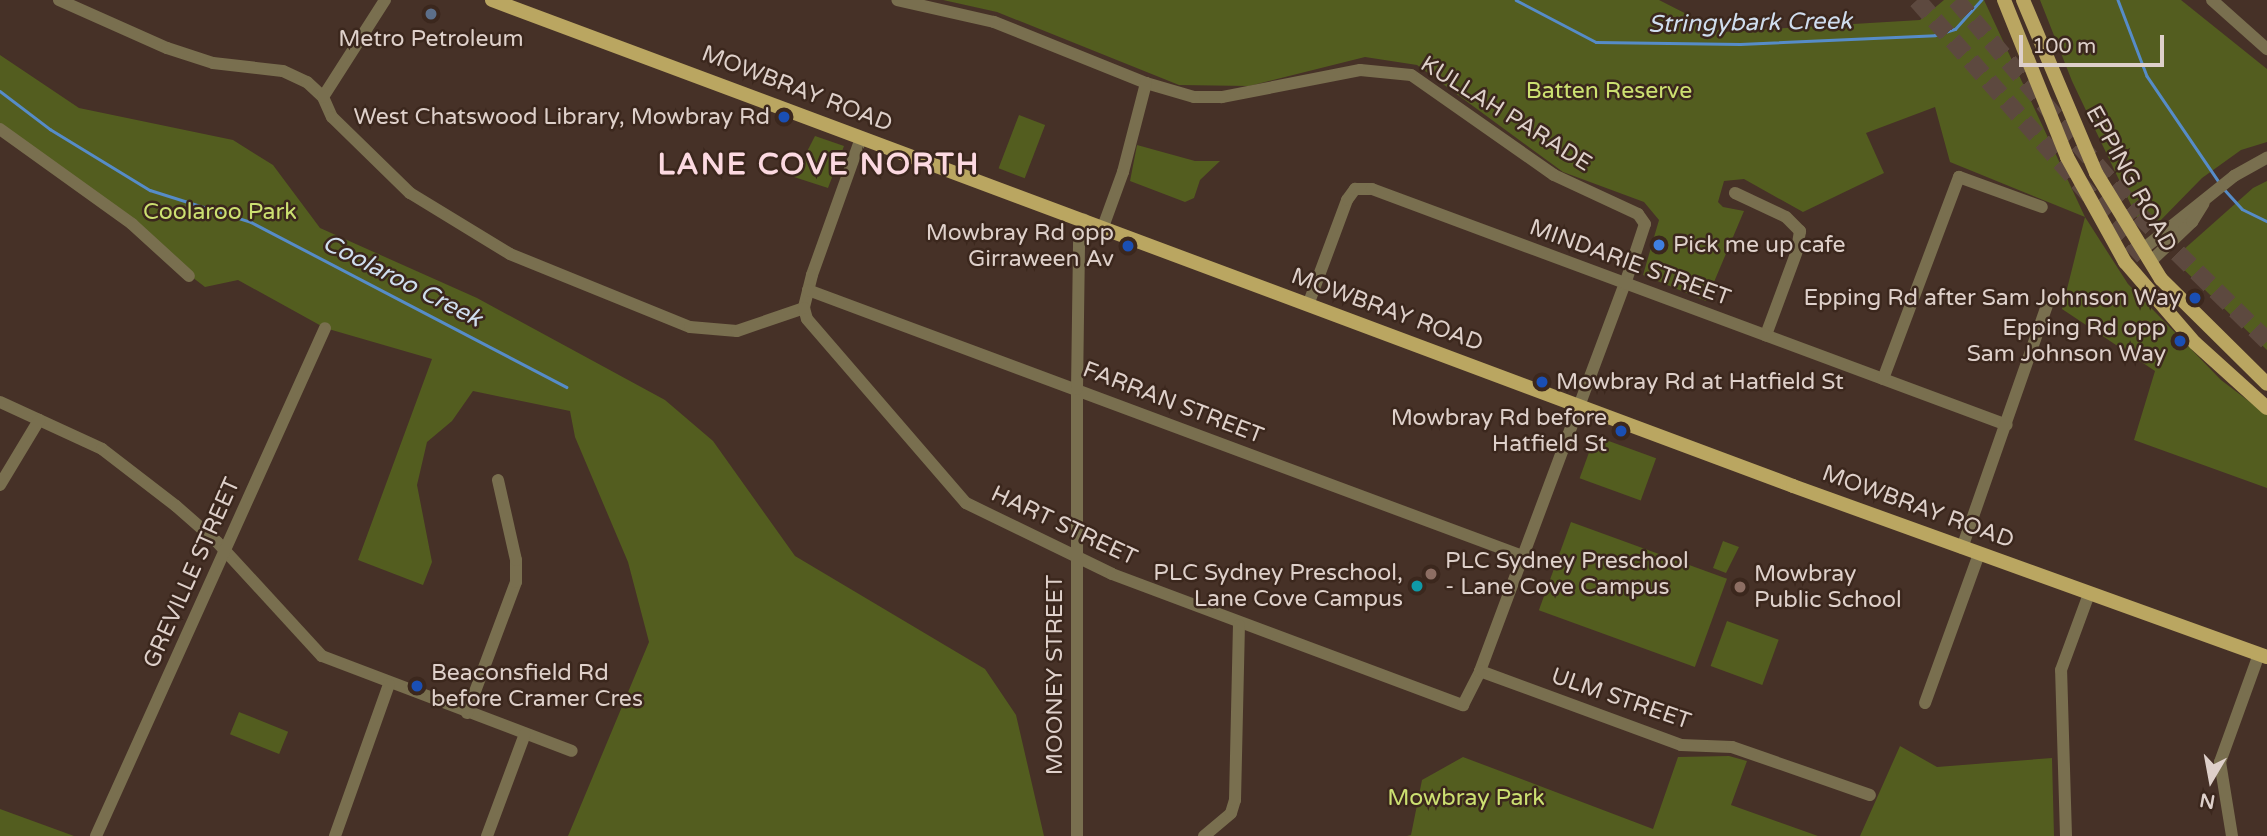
<!DOCTYPE html>
<style>
body{margin:0}
#map{position:relative;width:2267px;height:836px;overflow:hidden;background:#463127;font-family:"Varela Round",sans-serif}
div>[style]{position:absolute}
[style*='--x']{left:calc(var(--x)*1px);top:calc(var(--y)*1px);width:calc(var(--w)*1px);rotate:calc(var(--a)*1deg)}
.green>*{inset:0;background:#535d1f;transform-origin:0 0}
.stream>*{height:2.5px;margin:-1.25px;padding:0 1.25px;transform-origin:1.25px;border-radius:1.25px;background:#568cc8}
.highway-tunnel>*{height:18px;margin-top:-9px;transform-origin:0;background:repeating-linear-gradient(90deg,#5d493f 0 18px,transparent 0 27px)}
.minor>*{height:12px;margin:-6px;padding:0 6px;transform-origin:6px;border-radius:6px;background:#796f4f}
.major>*{height:14px;margin:-7px;padding:0 7px;transform-origin:7px;border-radius:7px;background:#baa661}
.dots>*{width:19px;height:19px;translate:-50% -50%;box-sizing:border-box;border:4px solid #3b271d;border-radius:50%}
span{translate:-50% -50%;white-space:nowrap;text-align:center;line-height:1.15;-webkit-text-stroke:5px #3b271d;paint-order:stroke}
.poi-label{font-size:23px;color:#ded0ca}
.right{translate:-100% -50%;text-align:right}
.left{translate:0 -50%;text-align:left}
.street-label{font-size:23px;color:#ded0ca}
.park-label{font-size:23px;color:#cce071}
.water-label{font-size:24px;color:#cfddee;font-style:italic}
.district-label{font-size:30px;color:#fcd9e1;font-weight:700;letter-spacing:2px}
.north{position:absolute;left:2176px;top:745px;width:70px;height:70px;-webkit-text-stroke:5px #3b271d;paint-order:stroke;rotate:190deg;font-size:19px;font-weight:700;line-height:28px;text-align:center;color:#ded0ca}
.north::after{content:'';display:block;margin:auto;width:24px;height:32px;background:#ded0ca;clip-path:polygon(50% 0,100% 100%,50% 72%,0 100%)}
.scale{position:absolute;left:2019px;top:35px;width:145px;height:32px;box-sizing:border-box;border:4px solid #ded0ca;border-top:0;padding-left:9px;font-size:21px;line-height:24px;white-space:nowrap;color:#ded0ca;-webkit-text-stroke:5px #3b271d;paint-order:stroke}
</style>
<div id="map">
<div class="green">
<div style="clip-path:polygon(943px 0,1659px 0,1722px 32px,1920px 20px,1944px 0,1984px 0,2085px 217px,2128px 284px,2221px 380px,2267px 415px,2267px 488px,2134px 440px,2155px 371px,2062px 309px,2085px 217px,1950px 162px,1935px 107px,1866px 133px,1884px 173px,1803px 212px,1744px 179px,1724px 181px,1718px 202px,1723px 207px,1744px 211px,1706px 301px,1643px 275px,1659px 220px,1644px 202px,1563px 172px,1417px 65px,1365px 57px,1249px 86px,1179px 85px,997px 12px)"></div>
<div style="clip-path:polygon(2040px 0,2181px 0,2267px 69px,2267px 142px,2241px 150px,2202px 178px,2157px 224px,2141px 226px,2072px 81px)"></div>
<div style="clip-path:polygon(0 55px,79px 108px,233px 140px,273px 165px,320px 228px,477px 298px,665px 400px,713px 441px,795px 556px,985px 669px,1016px 715px,1044px 836px,568px 836px,649px 642px,628px 562px,575px 437px,570px 411px,473px 391px,452px 421px,427px 442px,417px 485px,432px 562px,423px 585px,358px 560px,432px 359px,325px 328px,238px 280px,205px 287px,0 129px)"></div>
<div style="left:1019px;top:115px;width:28px;height:57px;rotate:21deg"></div>
<div style="clip-path:polygon(815px 136px,844px 146px,828px 188px,794px 177px)"></div>
<div style="clip-path:polygon(1137px 145px,1195px 161px,1220px 161px,1200px 180px,1194px 198px,1185px 202px,1130px 181px)"></div>
<div style="clip-path:polygon(2267px 181px,2267px 350px,2173px 259px,2253px 188px)"></div>
<div style="left:1595px;top:436px;width:65px;height:45px;rotate:20deg"></div>
<div style="left:1571px;top:522px;width:166px;height:94px;rotate:20deg"></div>
<div style="clip-path:polygon(1723px 541px,1739px 547px,1726px 573px,1713px 568px)"></div>
<div style="left:1727px;top:621px;width:55px;height:48px;rotate:20deg"></div>
<div style="left:239px;top:712px;width:53px;height:24px;rotate:22deg"></div>
<div style="clip-path:polygon(1900px 746px,1937px 767px,2052px 758px,2054px 836px,1860px 836px)"></div>
<div style="clip-path:polygon(1729px 756px,1747px 761px,1731px 805px,1818px 836px,1407px 836px,1411px 835px,1422px 780px,1463px 757px,1653px 829px,1678px 757px)"></div>
<div style="clip-path:polygon(0 809px,74px 836px,0 836px)"></div>
</div>
<div class="stream">
<div style="--x:1516;--y:0;--w:90;--a:27.7"></div>
<div style="--x:1596;--y:42;--w:144;--a:0.8"></div>
<div style="--x:1740;--y:44;--w:195;--a:-2.6"></div>
<div style="--x:1935;--y:35;--w:21;--a:-17"></div>
<div style="--x:1955;--y:29;--w:39;--a:-48"></div>
<div style="--x:2118;--y:0;--w:81;--a:69.1"></div>
<div style="--x:2147;--y:76;--w:128;--a:55.8"></div>
<div style="--x:0;--y:91;--w:63;--a:37.2"></div>
<div style="--x:50;--y:129;--w:117;--a:31.4"></div>
<div style="--x:150;--y:190;--w:106;--a:17.6"></div>
<div style="--x:251;--y:222;--w:356;--a:27.6"></div>
<div style="--x:2225;--y:190;--w:25;--a:48"></div>
<div style="--x:2242;--y:209;--w:28;--a:26"></div>
</div>
<div class="highway-tunnel">
<div style="--x:1917;--y:0;--w:347;--a:48.5"></div>
<div style="--x:1956;--y:0;--w:282;--a:49.6"></div>
<div style="--x:2139;--y:215;--w:180;--a:44.5"></div>
</div>
<div class="minor">
<div style="--x:59;--y:0;--w:118;--a:24"></div>
<div style="--x:167;--y:48;--w:48;--a:18.1"></div>
<div style="--x:213;--y:63;--w:70;--a:6.5"></div>
<div style="--x:283;--y:71;--w:26;--a:25"></div>
<div style="--x:307;--y:82;--w:22;--a:43"></div>
<div style="--x:323;--y:97;--w:22;--a:66"></div>
<div style="--x:332;--y:117;--w:109;--a:44.3"></div>
<div style="--x:410;--y:193;--w:117;--a:31.4"></div>
<div style="--x:510;--y:254;--w:194;--a:22.1"></div>
<div style="--x:690;--y:327;--w:47;--a:4.9"></div>
<div style="--x:737;--y:331;--w:71;--a:-18.9"></div>
<div style="--x:2212;--y:0;--w:74;--a:41.7"></div>
<div style="--x:323;--y:97;--w:115;--a:-57.4"></div>
<div style="--x:0;--y:129;--w:163;--a:35.7"></div>
<div style="--x:132;--y:224;--w:77;--a:42.4"></div>
<div style="--x:861;--y:138;--w:145;--a:109.7"></div>
<div style="--x:812;--y:275;--w:34;--a:104"></div>
<div style="--x:804;--y:308;--w:11;--a:75"></div>
<div style="--x:807;--y:319;--w:243;--a:49.2"></div>
<div style="--x:966;--y:503;--w:162;--a:25.9"></div>
<div style="--x:1112;--y:574;--w:375;--a:20.5"></div>
<div style="--x:1463;--y:705;--w:38;--a:-63"></div>
<div style="--x:1480;--y:671;--w:413;--a:-69.5"></div>
<div style="--x:1625;--y:284;--w:63;--a:-71.6"></div>
<div style="--x:1645;--y:224;--w:12;--a:-125"></div>
<div style="--x:1638;--y:214;--w:93;--a:-155.1"></div>
<div style="--x:1554;--y:175;--w:174;--a:-145"></div>
<div style="--x:1411;--y:75;--w:51;--a:-174.4"></div>
<div style="--x:1360;--y:70;--w:141;--a:168.9"></div>
<div style="--x:1222;--y:97;--w:28;--a:180"></div>
<div style="--x:1194;--y:97;--w:50;--a:-163.7"></div>
<div style="--x:1146;--y:83;--w:164;--a:-158.1"></div>
<div style="--x:994;--y:22;--w:99;--a:-167.2"></div>
<div style="--x:1735;--y:193;--w:56;--a:25.2"></div>
<div style="--x:1786;--y:217;--w:20;--a:45"></div>
<div style="--x:1800;--y:231;--w:20;--a:99"></div>
<div style="--x:1797;--y:251;--w:90;--a:110.3"></div>
<div style="--x:1103;--y:227;--w:59;--a:-70"></div>
<div style="--x:1123;--y:172;--w:92;--a:-75.5"></div>
<div style="--x:2143;--y:249;--w:117;--a:-38.7"></div>
<div style="--x:2234;--y:176;--w:38;--a:-29"></div>
<div style="--x:2150;--y:262;--w:58;--a:-43.6"></div>
<div style="--x:2192;--y:222;--w:22;--a:-58"></div>
<div style="--x:808;--y:290;--w:762;--a:20.43"></div>
<div style="--x:1308;--y:305;--w:112;--a:-69.6"></div>
<div style="--x:1347;--y:200;--w:14;--a:-54"></div>
<div style="--x:1355;--y:189;--w:17;--a:0"></div>
<div style="--x:1372;--y:189;--w:677;--a:20.39"></div>
<div style="--x:1883;--y:379;--w:216;--a:-69.4"></div>
<div style="--x:1959;--y:177;--w:88;--a:19.9"></div>
<div style="--x:0;--y:402;--w:112;--a:24.7"></div>
<div style="--x:102;--y:449;--w:93;--a:37.6"></div>
<div style="--x:176;--y:506;--w:55;--a:41.3"></div>
<div style="--x:217;--y:542;--w:155;--a:47.4"></div>
<div style="--x:322;--y:656;--w:267;--a:20.8"></div>
<div style="--x:0;--y:485;--w:76;--a:-59"></div>
<div style="--x:1962;--y:548;--w:263;--a:-70.7"></div>
<div style="--x:1480;--y:671;--w:214;--a:20.2"></div>
<div style="--x:1681;--y:745;--w:51;--a:2.2"></div>
<div style="--x:1732;--y:747;--w:146;--a:19.2"></div>
<div style="--x:1925;--y:703;--w:158;--a:-70.1"></div>
<div style="--x:467;--y:713;--w:140;--a:-69.5"></div>
<div style="--x:516;--y:582;--w:22;--a:-90"></div>
<div style="--x:516;--y:560;--w:82;--a:-102.7"></div>
<div style="--x:96;--y:836;--w:557;--a:-65.73"></div>
<div style="--x:335;--y:836;--w:161;--a:-70.4"></div>
<div style="--x:487;--y:836;--w:109;--a:-69.6"></div>
<div style="--x:1077;--y:836;--w:447;--a:-90"></div>
<div style="--x:1077;--y:389;--w:145;--a:-89.2"></div>
<div style="--x:1079;--y:244;--w:25;--a:-78"></div>
<div style="--x:1204;--y:836;--w:35;--a:-40"></div>
<div style="--x:1231;--y:813;--w:14;--a:-73"></div>
<div style="--x:1235;--y:800;--w:175;--a:-88.7"></div>
<div style="--x:2066;--y:836;--w:166;--a:-91.7"></div>
<div style="--x:2061;--y:670;--w:81;--a:-69.8"></div>
<div style="--x:2232;--y:836;--w:75;--a:-99.2"></div>
<div style="--x:2220;--y:762;--w:115;--a:-70.1"></div>
</div>
<div class="major">
<div style="--x:492;--y:0;--w:1389;--a:20.48"></div>
<div style="--x:1793;--y:486;--w:504;--a:19.84"></div>
<div style="--x:2004;--y:0;--w:169;--a:68.1"></div>
<div style="--x:2067;--y:157;--w:120;--a:61.1"></div>
<div style="--x:2125;--y:262;--w:107;--a:49.2"></div>
<div style="--x:2195;--y:343;--w:97;--a:42.1"></div>
<div style="--x:2023;--y:0;--w:188;--a:67.1"></div>
<div style="--x:2096;--y:173;--w:124;--a:58.5"></div>
<div style="--x:2161;--y:279;--w:149;--a:44.7"></div>
</div>
<div class="dots">
<div style="left:431px;top:14px;background:#5c6f8a"></div>
<div style="left:784px;top:117px;background:#1a4fb4"></div>
<div style="left:1659px;top:245px;background:#3f7fe0"></div>
<div style="left:1128px;top:246px;background:#1a4fb4"></div>
<div style="left:2195px;top:298px;background:#1a4fb4"></div>
<div style="left:2180px;top:341px;background:#1a4fb4"></div>
<div style="left:1542px;top:382px;background:#1a4fb4"></div>
<div style="left:1621px;top:431px;background:#1a4fb4"></div>
<div style="left:1431px;top:574px;background:#8d6e63"></div>
<div style="left:1417px;top:586px;background:#0f9aa8"></div>
<div style="left:1740px;top:587px;background:#8d6e63"></div>
<div style="left:417px;top:686px;background:#1a4fb4"></div>
</div>
<div class="poi-label">
<span style="left:431px;top:39px">Metro Petroleum</span>
<span class="right" style="left:770px;top:117px">West Chatswood Library, Mowbray Rd</span>
<span class="right" style="left:1114px;top:246px">Mowbray Rd opp<br>Girraween Av</span>
<span class="left" style="left:1673px;top:245px">Pick me up cafe</span>
<span class="right" style="left:2181px;top:298px">Epping Rd after Sam Johnson Way</span>
<span class="right" style="left:2166px;top:341px">Epping Rd opp<br>Sam Johnson Way</span>
<span class="left" style="left:1556px;top:382px">Mowbray Rd at Hatfield St</span>
<span class="right" style="left:1607px;top:431px">Mowbray Rd before<br>Hatfield St</span>
<span class="left" style="left:1445px;top:574px">PLC Sydney Preschool<br>- Lane Cove Campus</span>
<span class="right" style="left:1403px;top:586px">PLC Sydney Preschool,<br>Lane Cove Campus</span>
<span class="left" style="left:1754px;top:587px">Mowbray<br>Public School</span>
<span class="left" style="left:431px;top:686px">Beaconsfield Rd<br>before Cramer Cres</span>
</div>
<div class="street-label">
<span style="left:797px;top:89px;rotate:21deg">MOWBRAY ROAD</span>
<span style="left:1506px;top:114px;rotate:32deg">KULLAH PARADE</span>
<span style="left:2131px;top:179px;rotate:61deg">EPPING ROAD</span>
<span style="left:1630px;top:263px;rotate:20deg">MINDARIE STREET</span>
<span style="left:1387px;top:310px;rotate:20deg">MOWBRAY ROAD</span>
<span style="left:1173px;top:403px;rotate:21deg">FARRAN STREET</span>
<span style="left:1918px;top:507px;rotate:20deg">MOWBRAY ROAD</span>
<span style="left:1064px;top:526px;rotate:25deg">HART STREET</span>
<span style="left:192px;top:573px;rotate:-66deg">GREVILLE STREET</span>
<span style="left:1055px;top:675px;rotate:-90deg">MOONEY STREET</span>
<span style="left:1621px;top:699px;rotate:19deg">ULM STREET</span>
</div>
<div class="park-label">
<span style="left:1609px;top:91px">Batten Reserve</span>
<span style="left:220px;top:212px">Coolaroo Park</span>
<span style="left:1466px;top:798px">Mowbray Park</span>
</div>
<div class="water-label">
<span style="left:1750px;top:23px;rotate:-1deg">Stringybark Creek</span>
<span style="left:402px;top:281px;rotate:27deg">Coolaroo Creek</span>
</div>
<div class="district-label">
<span style="left:819px;top:165px">LANE COVE NORTH</span>
</div>
<div class="north">N</div>
<div class="scale">100 m</div>
</div>
